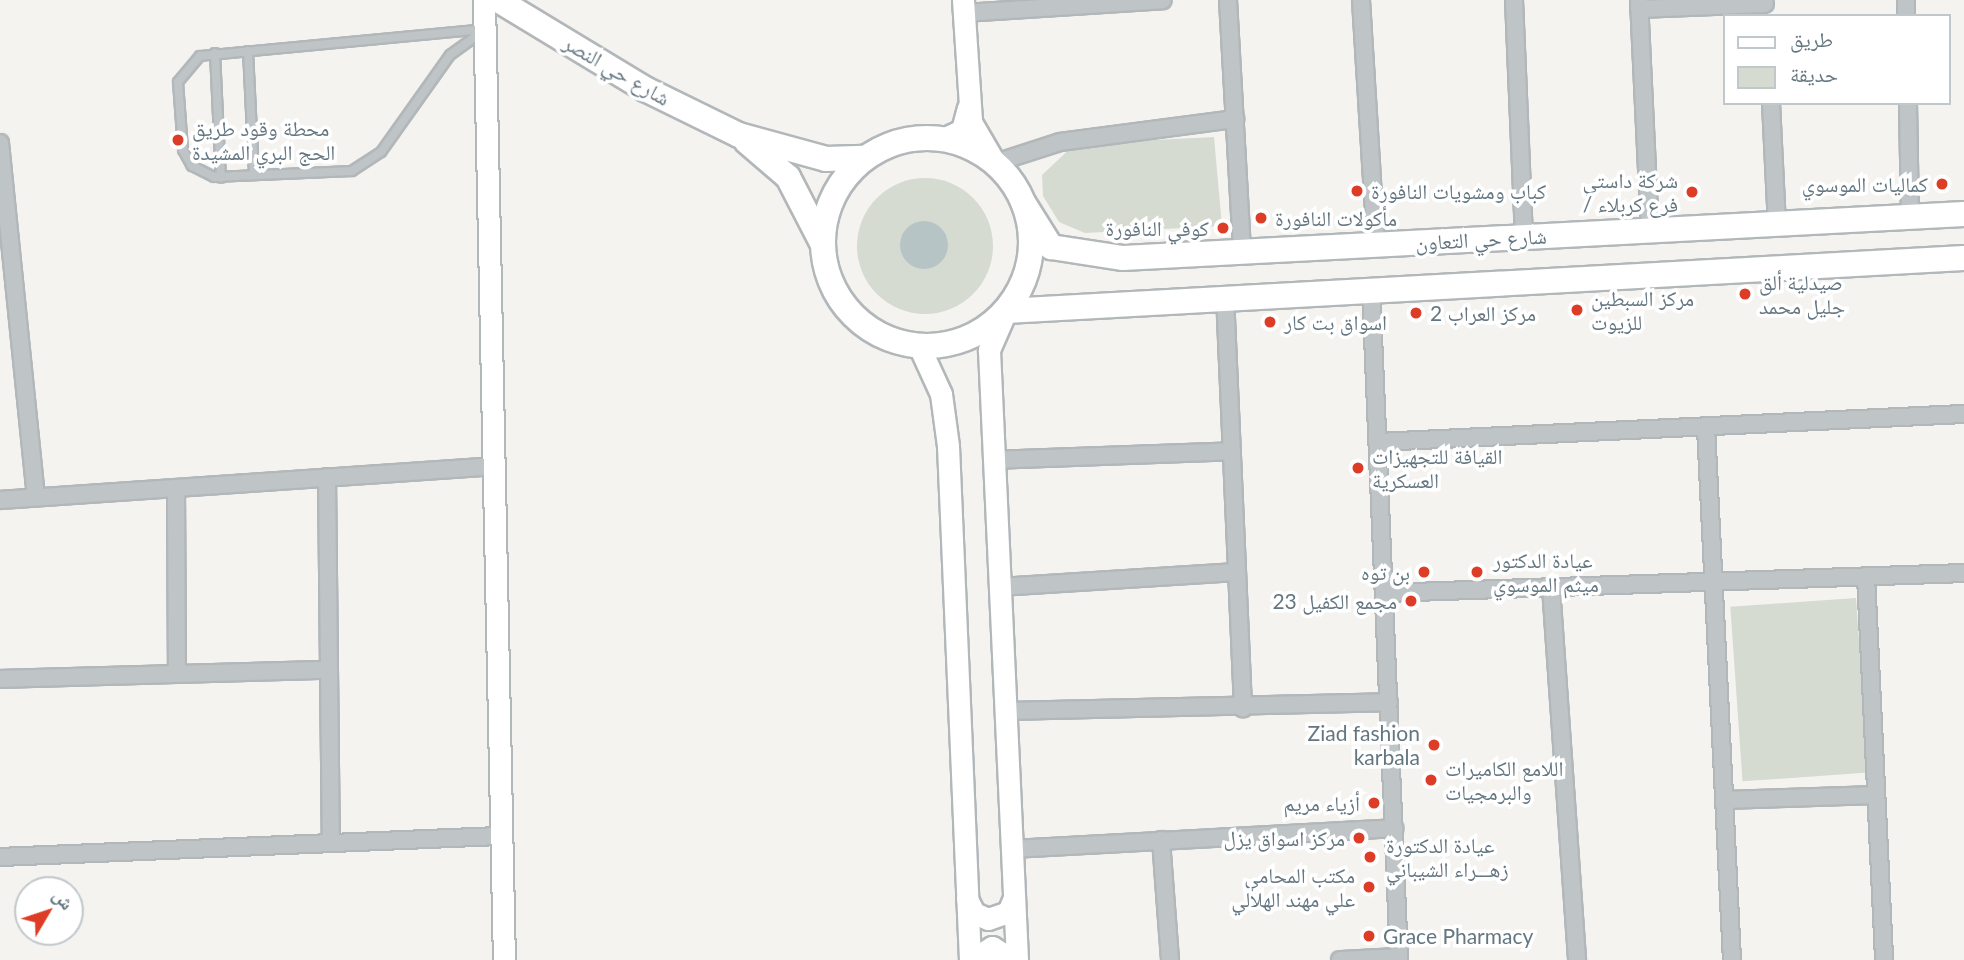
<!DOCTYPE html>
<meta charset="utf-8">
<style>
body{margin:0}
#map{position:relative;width:1964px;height:960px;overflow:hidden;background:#f4f3f0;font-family:Lato,"Noto Naskh Arabic",sans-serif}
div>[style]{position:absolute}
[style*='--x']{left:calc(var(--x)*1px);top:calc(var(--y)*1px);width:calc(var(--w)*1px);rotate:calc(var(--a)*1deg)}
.green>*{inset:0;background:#d6dbd1;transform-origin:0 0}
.round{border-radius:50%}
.water>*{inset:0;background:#b6c4c6}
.roads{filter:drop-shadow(2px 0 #b2b7ba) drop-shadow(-2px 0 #b2b7ba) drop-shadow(0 2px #b2b7ba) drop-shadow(0 -2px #b2b7ba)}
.lane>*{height:8px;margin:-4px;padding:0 4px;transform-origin:4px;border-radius:4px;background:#bfc4c6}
.street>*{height:16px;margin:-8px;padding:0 8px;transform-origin:8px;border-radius:8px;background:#bfc4c6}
.secondary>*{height:21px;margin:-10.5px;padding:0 10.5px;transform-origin:10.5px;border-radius:10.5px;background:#fff}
.primary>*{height:24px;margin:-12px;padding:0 12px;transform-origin:12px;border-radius:12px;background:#fff}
.primary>.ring{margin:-12px;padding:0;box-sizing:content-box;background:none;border:24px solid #fff;border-radius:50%}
.dots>*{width:19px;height:19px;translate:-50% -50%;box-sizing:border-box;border:4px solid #fff;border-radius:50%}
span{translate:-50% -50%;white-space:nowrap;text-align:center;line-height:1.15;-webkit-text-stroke:7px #fff;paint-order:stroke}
.street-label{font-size:21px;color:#647680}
.poi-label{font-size:21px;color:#647680}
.left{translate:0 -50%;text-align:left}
.right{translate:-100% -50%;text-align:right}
.legend{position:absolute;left:1723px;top:14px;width:228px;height:91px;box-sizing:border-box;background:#fff;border:2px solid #c1c8cc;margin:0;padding:9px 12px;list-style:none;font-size:21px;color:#647680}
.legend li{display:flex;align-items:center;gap:14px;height:35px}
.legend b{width:35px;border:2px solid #c1c8cc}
.north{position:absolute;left:14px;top:876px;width:70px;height:70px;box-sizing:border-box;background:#fff;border:2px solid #c1c8cc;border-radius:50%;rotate:51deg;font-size:19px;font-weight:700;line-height:28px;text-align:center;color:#647680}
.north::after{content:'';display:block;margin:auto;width:24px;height:32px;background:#dd3d27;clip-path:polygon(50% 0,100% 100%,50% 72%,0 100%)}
</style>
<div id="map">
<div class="green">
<div style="clip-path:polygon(1214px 137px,1222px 226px,1085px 233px,1059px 222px,1043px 196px,1042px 175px,1075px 144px)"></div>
<div class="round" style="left:857px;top:178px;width:136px;height:136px"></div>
<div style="left:1856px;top:598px;width:175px;height:126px;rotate:86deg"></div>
</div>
<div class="water">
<div class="round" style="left:900px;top:221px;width:48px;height:48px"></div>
</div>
<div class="roads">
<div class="lane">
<div style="--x:486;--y:29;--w:44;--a:144.2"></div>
<div style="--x:450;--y:55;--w:119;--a:125.4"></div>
<div style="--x:381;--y:152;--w:35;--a:147"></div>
<div style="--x:352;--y:171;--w:138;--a:177.5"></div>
<div style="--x:214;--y:177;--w:25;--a:-153"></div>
<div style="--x:192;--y:166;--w:18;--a:-119"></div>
<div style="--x:183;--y:150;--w:68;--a:-94.2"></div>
<div style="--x:178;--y:82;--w:34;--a:-50"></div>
<div style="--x:200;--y:56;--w:287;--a:-5.4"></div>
<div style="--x:248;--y:51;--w:124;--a:87.2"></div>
<div style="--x:215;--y:53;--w:125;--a:87.3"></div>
</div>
<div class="street">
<div style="--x:1228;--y:0;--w:252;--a:86.8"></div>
<div style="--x:1361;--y:0;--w:245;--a:86.5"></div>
<div style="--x:1514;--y:0;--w:237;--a:87.6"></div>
<div style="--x:1639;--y:0;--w:230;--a:87.3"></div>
<div style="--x:1906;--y:0;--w:16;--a:90"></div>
<div style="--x:1639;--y:9;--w:126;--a:-2.3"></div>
<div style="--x:964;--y:13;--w:199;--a:-3.7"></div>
<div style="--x:1771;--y:103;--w:121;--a:87.2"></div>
<div style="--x:1908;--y:103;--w:114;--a:89"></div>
<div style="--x:0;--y:143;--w:356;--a:84.2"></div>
<div style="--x:995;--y:163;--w:68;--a:-17.9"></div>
<div style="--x:1060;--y:142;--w:177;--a:-7.5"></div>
<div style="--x:1371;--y:288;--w:673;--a:87.61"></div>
<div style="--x:1225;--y:295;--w:414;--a:87.5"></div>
<div style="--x:1706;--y:427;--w:534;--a:87.21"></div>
<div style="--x:1378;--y:442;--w:587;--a:-2.74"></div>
<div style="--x:992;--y:460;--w:240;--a:-2.1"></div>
<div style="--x:327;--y:477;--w:366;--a:89.4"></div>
<div style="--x:176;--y:488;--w:186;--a:89.7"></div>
<div style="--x:0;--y:500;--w:494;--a:-3.9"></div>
<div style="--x:1866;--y:576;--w:384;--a:87.3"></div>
<div style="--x:999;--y:587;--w:238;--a:-3.6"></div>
<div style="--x:1551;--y:587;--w:374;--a:86"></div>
<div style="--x:1384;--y:593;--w:580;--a:-1.97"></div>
<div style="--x:0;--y:679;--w:329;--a:-1.6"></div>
<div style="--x:1004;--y:711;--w:385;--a:-1.3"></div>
<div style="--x:1725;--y:800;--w:151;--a:-1.9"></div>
<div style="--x:1161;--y:840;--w:120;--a:85.7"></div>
<div style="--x:1011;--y:849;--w:384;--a:-3.1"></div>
<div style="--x:0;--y:857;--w:500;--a:-2.41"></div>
<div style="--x:1340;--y:960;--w:59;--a:-2.9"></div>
</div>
<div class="secondary">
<div style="--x:484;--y:0;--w:960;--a:88.81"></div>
<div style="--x:963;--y:0;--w:122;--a:86.2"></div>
<div style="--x:971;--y:122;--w:48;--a:59.7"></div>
<div style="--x:943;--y:139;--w:21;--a:-25"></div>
<div style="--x:962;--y:130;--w:23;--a:-75"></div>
<div style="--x:1006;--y:311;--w:43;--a:113.6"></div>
<div style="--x:989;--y:350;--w:611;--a:87.37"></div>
<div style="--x:919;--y:346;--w:53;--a:65.4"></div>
<div style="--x:941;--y:394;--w:52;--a:82.3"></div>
<div style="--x:948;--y:446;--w:514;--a:87.55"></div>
<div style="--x:967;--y:899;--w:16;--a:63"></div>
<div style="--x:974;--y:913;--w:15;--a:23"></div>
<div style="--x:988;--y:919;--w:21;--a:-19"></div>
<div style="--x:1008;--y:912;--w:15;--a:-67"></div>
<div style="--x:972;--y:960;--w:24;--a:-33"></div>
<div style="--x:992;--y:947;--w:25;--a:32"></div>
</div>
<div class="primary">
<div style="--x:498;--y:0;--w:172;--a:31.2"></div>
<div style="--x:645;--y:89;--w:105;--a:26.1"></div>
<div style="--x:739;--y:135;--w:90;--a:15.4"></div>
<div style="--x:826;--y:159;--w:38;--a:-2"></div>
<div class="ring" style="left:823px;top:138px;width:184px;height:184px"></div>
<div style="--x:747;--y:142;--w:54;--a:40.5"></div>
<div style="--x:788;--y:177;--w:74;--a:62.7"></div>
<div style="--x:1024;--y:204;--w:51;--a:57.9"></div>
<div style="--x:1051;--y:247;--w:73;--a:8.7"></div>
<div style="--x:1123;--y:258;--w:842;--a:-2.99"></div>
<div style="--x:1006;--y:311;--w:959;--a:-3.17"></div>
</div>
</div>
<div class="dots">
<div style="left:178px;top:140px;background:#dd3d27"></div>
<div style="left:1942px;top:184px;background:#dd3d27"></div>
<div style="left:1357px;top:191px;background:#dd3d27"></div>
<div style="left:1692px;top:192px;background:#dd3d27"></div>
<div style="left:1261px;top:218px;background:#dd3d27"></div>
<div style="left:1223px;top:228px;background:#dd3d27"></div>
<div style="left:1745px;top:294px;background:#dd3d27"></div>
<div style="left:1577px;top:310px;background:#dd3d27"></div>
<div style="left:1416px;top:313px;background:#dd3d27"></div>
<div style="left:1270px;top:322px;background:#dd3d27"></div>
<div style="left:1358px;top:468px;background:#dd3d27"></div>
<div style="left:1424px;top:572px;background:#dd3d27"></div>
<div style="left:1477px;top:572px;background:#dd3d27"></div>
<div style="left:1411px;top:601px;background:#dd3d27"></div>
<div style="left:1434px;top:745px;background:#dd3d27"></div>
<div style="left:1431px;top:780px;background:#dd3d27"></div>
<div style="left:1374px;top:803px;background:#dd3d27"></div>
<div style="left:1359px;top:838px;background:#dd3d27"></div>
<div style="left:1370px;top:857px;background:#dd3d27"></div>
<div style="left:1369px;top:887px;background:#dd3d27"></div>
<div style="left:1369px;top:936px;background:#dd3d27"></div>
</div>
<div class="street-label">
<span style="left:617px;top:70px;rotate:30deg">شارع حي النصر</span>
<span style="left:1481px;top:239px;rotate:-3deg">شارع حي التعاون</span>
</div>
<div class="poi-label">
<span class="left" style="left:192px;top:140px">محطة وقود طريق<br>الحج البري المشيدة</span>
<span class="right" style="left:1678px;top:192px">شركة داستي<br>/ فرع كربلاء</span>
<span class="right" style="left:1928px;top:184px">كماليات الموسوي</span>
<span class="left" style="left:1371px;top:191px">كباب ومشويات النافورة</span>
<span class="left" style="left:1275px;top:218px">مأكولات النافورة</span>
<span class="right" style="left:1209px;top:228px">كوفي النافورة</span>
<span class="left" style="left:1759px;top:294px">صيدلية ألق<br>جليل محمد</span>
<span class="left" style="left:1591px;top:310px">مركز السبطين<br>للزيوت</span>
<span class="left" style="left:1430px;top:313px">مركز العراب 2</span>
<span class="left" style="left:1284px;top:322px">اسواق بت كار</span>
<span class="left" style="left:1372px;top:468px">القيافة للتجهيزات<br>العسكرية</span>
<span class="left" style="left:1493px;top:572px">عيادة الدكتور<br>ميثم الموسوي</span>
<span class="right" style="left:1410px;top:572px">بن توه</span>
<span class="right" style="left:1397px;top:601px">مجمع الكفيل 23</span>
<span class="right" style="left:1420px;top:745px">Ziad fashion<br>karbala</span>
<span class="left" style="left:1445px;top:780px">اللامع الكاميرات<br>والبرمجيات</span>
<span class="right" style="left:1360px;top:803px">أزياء مريم</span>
<span class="right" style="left:1345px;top:838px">مركز اسواق يزل</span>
<span class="left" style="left:1386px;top:857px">عيادة الدكتورة<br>زهـــراء الشيباني</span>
<span class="right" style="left:1355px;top:887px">مكتب المحامي<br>علي مهند الهلالي</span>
<span class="left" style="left:1383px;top:936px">Grace Pharmacy</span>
</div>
<ul class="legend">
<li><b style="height:9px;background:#fff"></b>طريق</li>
<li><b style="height:19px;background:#d6dbd1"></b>حديقة</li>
</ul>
<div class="north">ش</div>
</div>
